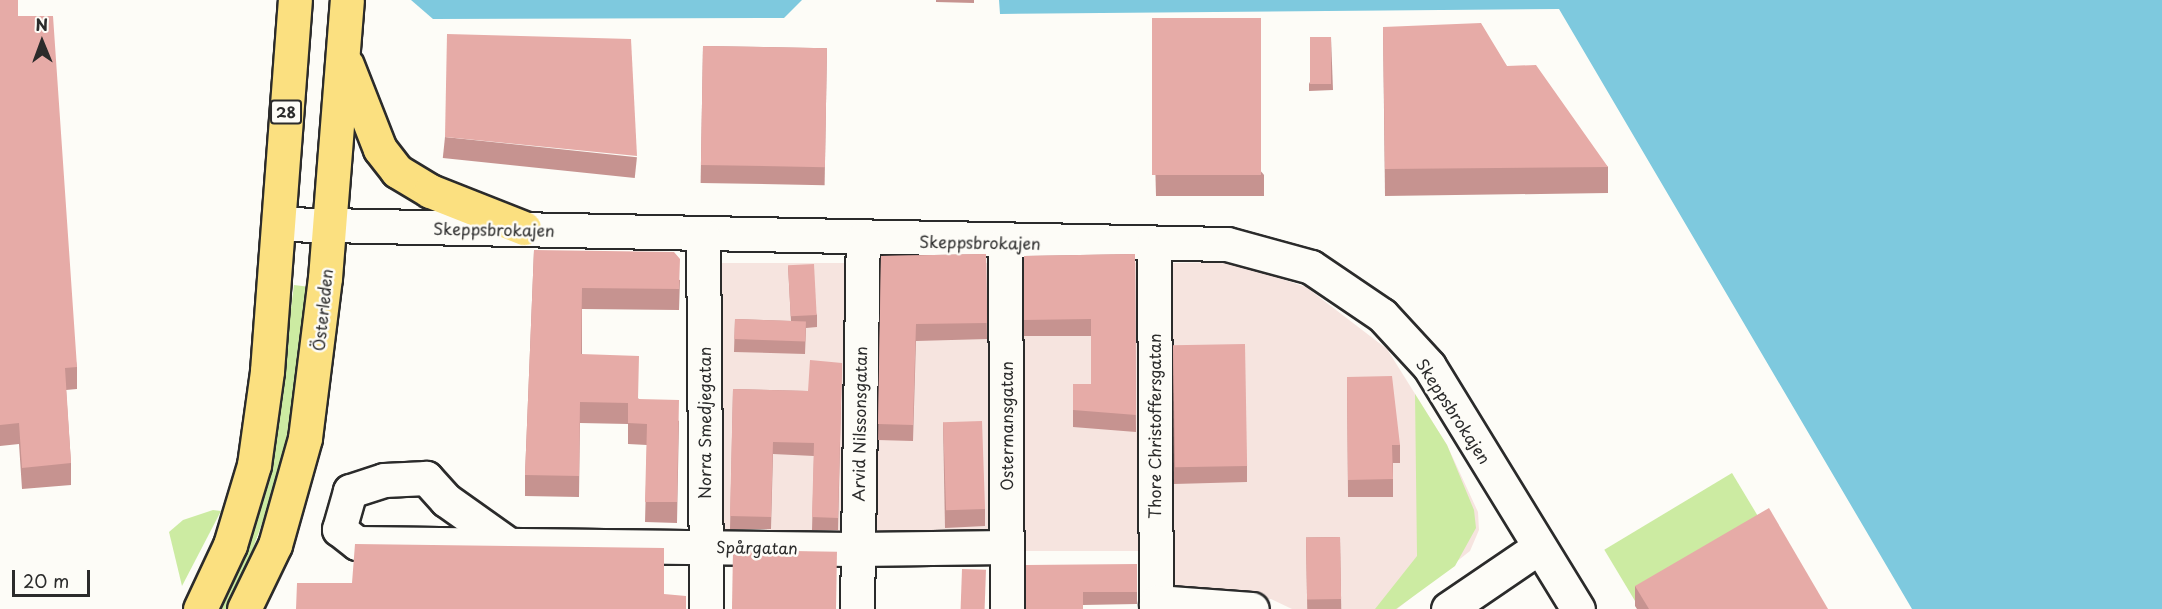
<!DOCTYPE html>
<meta charset="utf-8">
<style>
body{margin:0}
#map{position:relative;width:2162px;height:609px;overflow:hidden;background:#fdfcf7;font-family:"Playpen Sans",sans-serif}
div>[style]{position:absolute}
[style*='--x']{left:calc(var(--x)*1px);top:calc(var(--y)*1px);width:calc(var(--w)*1px);rotate:calc(var(--a)*1deg)}
.built>*{inset:0;background:#f6e4df;transform-origin:0 0}
.green>*{inset:0;background:#cceba2;transform-origin:0 0}
.water>*{inset:0;background:#7ec9de}
.roads{filter:drop-shadow(2px 0 #2b2b2b) drop-shadow(-2px 0 #2b2b2b) drop-shadow(0 2px #2b2b2b) drop-shadow(0 -2px #2b2b2b)}
.minor>*{height:33px;margin:-16.5px;padding:0 16.5px;transform-origin:16.5px;border-radius:16.5px;background:#fdfcf7}
.major>*{height:33px;margin:-16.5px;padding:0 16.5px;transform-origin:16.5px;border-radius:16.5px;background:#fbe080}
.wall>*{inset:0;background:#c69390;transform-origin:0 0}
.building>*{inset:0;background:#e6aba7;transform-origin:0 0}
span{translate:-50% -50%;white-space:nowrap;text-align:center;line-height:1.15;-webkit-text-stroke:5px #fdfcf7;paint-order:stroke}
.shield-label span{padding:2px 4px;background:#fdfcf7;border:2px solid;border-radius:4px;-webkit-text-stroke-width:0}
.shield-label{font-size:15px;color:#2b2b2b;font-weight:700}
.street-label{font-size:16px;color:#2b2b2b}
.north{position:absolute;left:12px;top:12px;width:60px;height:60px;-webkit-text-stroke:4px #fdfcf7;paint-order:stroke;rotate:359deg;font-size:16px;font-weight:700;line-height:24px;text-align:center;color:#2b2b2b}
.north::after{content:'';display:block;margin:auto;width:21px;height:27px;background:#2b2b2b;clip-path:polygon(50% 0,100% 100%,50% 72%,0 100%)}
.scale{position:absolute;left:12px;top:570px;width:78px;height:27px;box-sizing:border-box;border:3px solid #2b2b2b;border-top:0;padding-left:8px;font-size:18px;line-height:21px;white-space:nowrap;color:#2b2b2b;-webkit-text-stroke:4px #fdfcf7;paint-order:stroke}
</style>
<div id="map">
<div class="built">
<div style="clip-path:polygon(1231px 262px,1306px 287px,1387px 349px,1447px 445px,1478px 512px,1479px 530px,1470px 551px,1397px 609px,1292px 609px,1271px 599px,1170px 593px,1167px 263px)"></div>
<div style="left:720px;top:263px;width:419px;height:288px"></div>
</div>
<div class="green">
<div style="clip-path:polygon(294px 285px,310px 287px,286px 457px,239px 587px,226px 609px,219px 609px,251px 541px,270px 471px)"></div>
<div style="clip-path:polygon(1415px 394px,1447px 445px,1474px 510px,1476px 528px,1455px 566px,1396px 609px,1375px 609px,1417px 556px)"></div>
<div style="left:1732px;top:473px;width:63px;height:149px;rotate:59deg"></div>
<div style="clip-path:polygon(213px 510px,221px 511px,182px 586px,169px 532px,183px 520px)"></div>
</div>
<div class="water">
<div style="clip-path:polygon(411px 0,802px 0,784px 18px,433px 19px)"></div>
<div style="clip-path:polygon(999px 0,2162px 0,2162px 609px,1912px 609px,1559px 9px,1000px 14px)"></div>
</div>
<div class="roads">
<div class="minor">
<div style="--x:279;--y:224;--w:948;--a:1.21"></div>
<div style="--x:1227;--y:244;--w:87;--a:15.3"></div>
<div style="--x:1311;--y:267;--w:86;--a:34.1"></div>
<div style="--x:1382;--y:315;--w:69;--a:47.3"></div>
<div style="--x:1429;--y:366;--w:285;--a:58.5"></div>
<div style="--x:703;--y:236;--w:373;--a:89.5"></div>
<div style="--x:1005;--y:243;--w:366;--a:89.7"></div>
<div style="--x:1154;--y:243;--w:366;--a:89.7"></div>
<div style="--x:508;--y:544;--w:76;--a:-144.6"></div>
<div style="--x:446;--y:500;--w:30;--a:-132"></div>
<div style="--x:426;--y:478;--w:42;--a:177.3"></div>
<div style="--x:384;--y:480;--w:36;--a:162"></div>
<div style="--x:350;--y:491;--w:40;--a:106"></div>
<div style="--x:339;--y:529;--w:23;--a:38"></div>
<div style="--x:357;--y:543;--w:500;--a:0.69"></div>
<div style="--x:857;--y:549;--w:149;--a:-0.8"></div>
<div style="--x:1156;--y:602;--w:96;--a:4.2"></div>
<div style="--x:857;--y:609;--w:370;--a:-89.1"></div>
<div style="--x:1448;--y:609;--w:110;--a:-34.3"></div>
</div>
<div class="major">
<div style="--x:347;--y:65;--w:90;--a:68.6"></div>
<div style="--x:380;--y:149;--w:28;--a:52"></div>
<div style="--x:397;--y:171;--w:39;--a:31"></div>
<div style="--x:430;--y:191;--w:101;--a:21.5"></div>
<div style="--x:200;--y:609;--w:71;--a:-64.9"></div>
<div style="--x:230;--y:545;--w:84;--a:-73.3"></div>
<div style="--x:254;--y:465;--w:95;--a:-82.1"></div>
<div style="--x:267;--y:371;--w:372;--a:-85.7"></div>
<div style="--x:244;--y:609;--w:71;--a:-64.2"></div>
<div style="--x:275;--y:545;--w:111;--a:-74.3"></div>
<div style="--x:305;--y:438;--w:161;--a:-82.9"></div>
<div style="--x:325;--y:278;--w:279;--a:-85.5"></div>
</div>
</div>
<div class="wall">
<div style="clip-path:polygon(0 0,18px 16px,77px 367px,77px 389px,66px 390px,71px 463px,71px 485px,22px 489px,19px 444px,0 446px)"></div>
<div style="clip-path:polygon(936px 0,974px 0,974px 3px,936px 2px)"></div>
<div style="clip-path:polygon(1383px 27px,1507px 66px,1608px 167px,1608px 193px,1385px 196px)"></div>
<div style="clip-path:polygon(1331px 37px,1333px 90px,1309px 91px,1309px 84px)"></div>
<div style="clip-path:polygon(1152px 39px,1264px 175px,1264px 196px,1156px 196px)"></div>
<div style="left:703px;top:46px;width:124px;height:137px;rotate:1deg"></div>
<div style="left:445px;top:137px;width:193px;height:21px;rotate:6deg"></div>
<div style="clip-path:polygon(534px 250px,680px 280px,679px 310px,582px 309px,582px 354px,639px 399px,679px 421px,677px 523px,645px 522px,647px 445px,628px 444px,628px 424px,580px 423px,579px 497px,525px 496px,525px 475px)"></div>
<div style="clip-path:polygon(986px 254px,987px 339px,916px 341px,913px 441px,878px 440px,881px 256px)"></div>
<div style="clip-path:polygon(1135px 254px,1136px 432px,1073px 427px,1073px 384px,1091px 384px,1091px 336px,1024px 336px,1024px 256px)"></div>
<div style="clip-path:polygon(788px 266px,817px 315px,817px 327px,806px 328px,805px 354px,734px 352px,735px 319px,791px 321px)"></div>
<div style="clip-path:polygon(1173px 345px,1247px 466px,1247px 482px,1174px 484px)"></div>
<div style="clip-path:polygon(842px 363px,838px 530px,812px 530px,814px 456px,773px 454px,771px 529px,730px 529px,733px 389px,808px 391px)"></div>
<div style="clip-path:polygon(1347px 377px,1400px 445px,1400px 463px,1393px 463px,1393px 497px,1348px 497px)"></div>
<div style="clip-path:polygon(943px 422px,985px 509px,985px 526px,945px 528px)"></div>
<div style="left:1340px;top:537px;width:72px;height:34px;rotate:89deg"></div>
<div style="clip-path:polygon(1137px 564px,1137px 604px,1083px 605px,1026px 609px)"></div>
<div style="clip-path:polygon(1635px 586px,1828px 609px,1637px 609px,1635px 606px)"></div>
</div>
<div class="building">
<div style="clip-path:polygon(0 0,18px 0,18px 16px,53px 16px,77px 367px,65px 368px,71px 463px,22px 468px,19px 423px,0 425px)"></div>
<div style="left:1152px;top:18px;width:109px;height:157px"></div>
<div style="clip-path:polygon(1481px 23px,1507px 66px,1536px 65px,1608px 167px,1385px 169px,1383px 27px)"></div>
<div style="clip-path:polygon(447px 34px,631px 39px,637px 156px,445px 137px)"></div>
<div style="left:1310px;top:37px;width:21px;height:47px"></div>
<div style="left:703px;top:46px;width:124px;height:119px;rotate:1deg"></div>
<div style="clip-path:polygon(534px 250px,674px 252px,680px 259px,679px 289px,582px 288px,581px 354px,639px 356px,638px 399px,679px 400px,677px 502px,645px 502px,647px 424px,628px 423px,628px 403px,580px 402px,579px 476px,525px 475px)"></div>
<div style="clip-path:polygon(986px 254px,987px 323px,916px 324px,913px 425px,878px 424px,881px 256px)"></div>
<div style="clip-path:polygon(1135px 254px,1136px 415px,1073px 410px,1073px 384px,1091px 384px,1091px 319px,1024px 320px,1024px 256px)"></div>
<div style="left:814px;top:264px;width:51px;height:26px;rotate:87deg"></div>
<div style="left:735px;top:319px;width:71px;height:20px;rotate:2deg"></div>
<div style="left:1245px;top:344px;width:122px;height:72px;rotate:89deg"></div>
<div style="clip-path:polygon(810px 360px,842px 363px,838px 518px,812px 517px,814px 443px,773px 442px,771px 517px,730px 516px,733px 389px,808px 391px)"></div>
<div style="clip-path:polygon(1392px 376px,1400px 445px,1392px 445px,1393px 479px,1348px 480px,1347px 377px)"></div>
<div style="left:982px;top:421px;width:88px;height:39px;rotate:88deg"></div>
<div style="clip-path:polygon(1769px 508px,1828px 609px,1649px 609px,1635px 586px)"></div>
<div style="left:1340px;top:537px;width:62px;height:34px;rotate:89deg"></div>
<div style="clip-path:polygon(355px 544px,664px 548px,664px 594px,686px 596px,686px 609px,296px 609px,297px 583px,352px 583px)"></div>
<div style="left:733px;top:550px;width:104px;height:59px;rotate:1deg"></div>
<div style="clip-path:polygon(1137px 564px,1137px 592px,1083px 592px,1083px 609px,1026px 609px,1026px 565px)"></div>
<div style="left:962px;top:569px;width:24px;height:40px;rotate:2deg"></div>
</div>
<div class="shield-label">
<span style="left:286px;top:112px">28</span>
</div>
<div class="street-label">
<span style="left:494px;top:229px;rotate:1deg">Skeppsbrokajen</span>
<span style="left:980px;top:242px;rotate:1deg">Skeppsbrokajen</span>
<span style="left:322px;top:310px;rotate:-84deg">Österleden</span>
<span style="left:1454px;top:411px;rotate:57deg">Skeppsbrokajen</span>
<span style="left:704px;top:423px;rotate:-90deg">Norra Smedjegatan</span>
<span style="left:859px;top:424px;rotate:-89deg">Arvid Nilssonsgatan</span>
<span style="left:1006px;top:426px;rotate:-90deg">Ostermansgatan</span>
<span style="left:1154px;top:426px;rotate:-90deg">Thore Christoffersgatan</span>
<span style="left:757px;top:547px;rotate:1deg">Spårgatan</span>
</div>
<div class="north">N</div>
<div class="scale">20 m</div>
</div>
